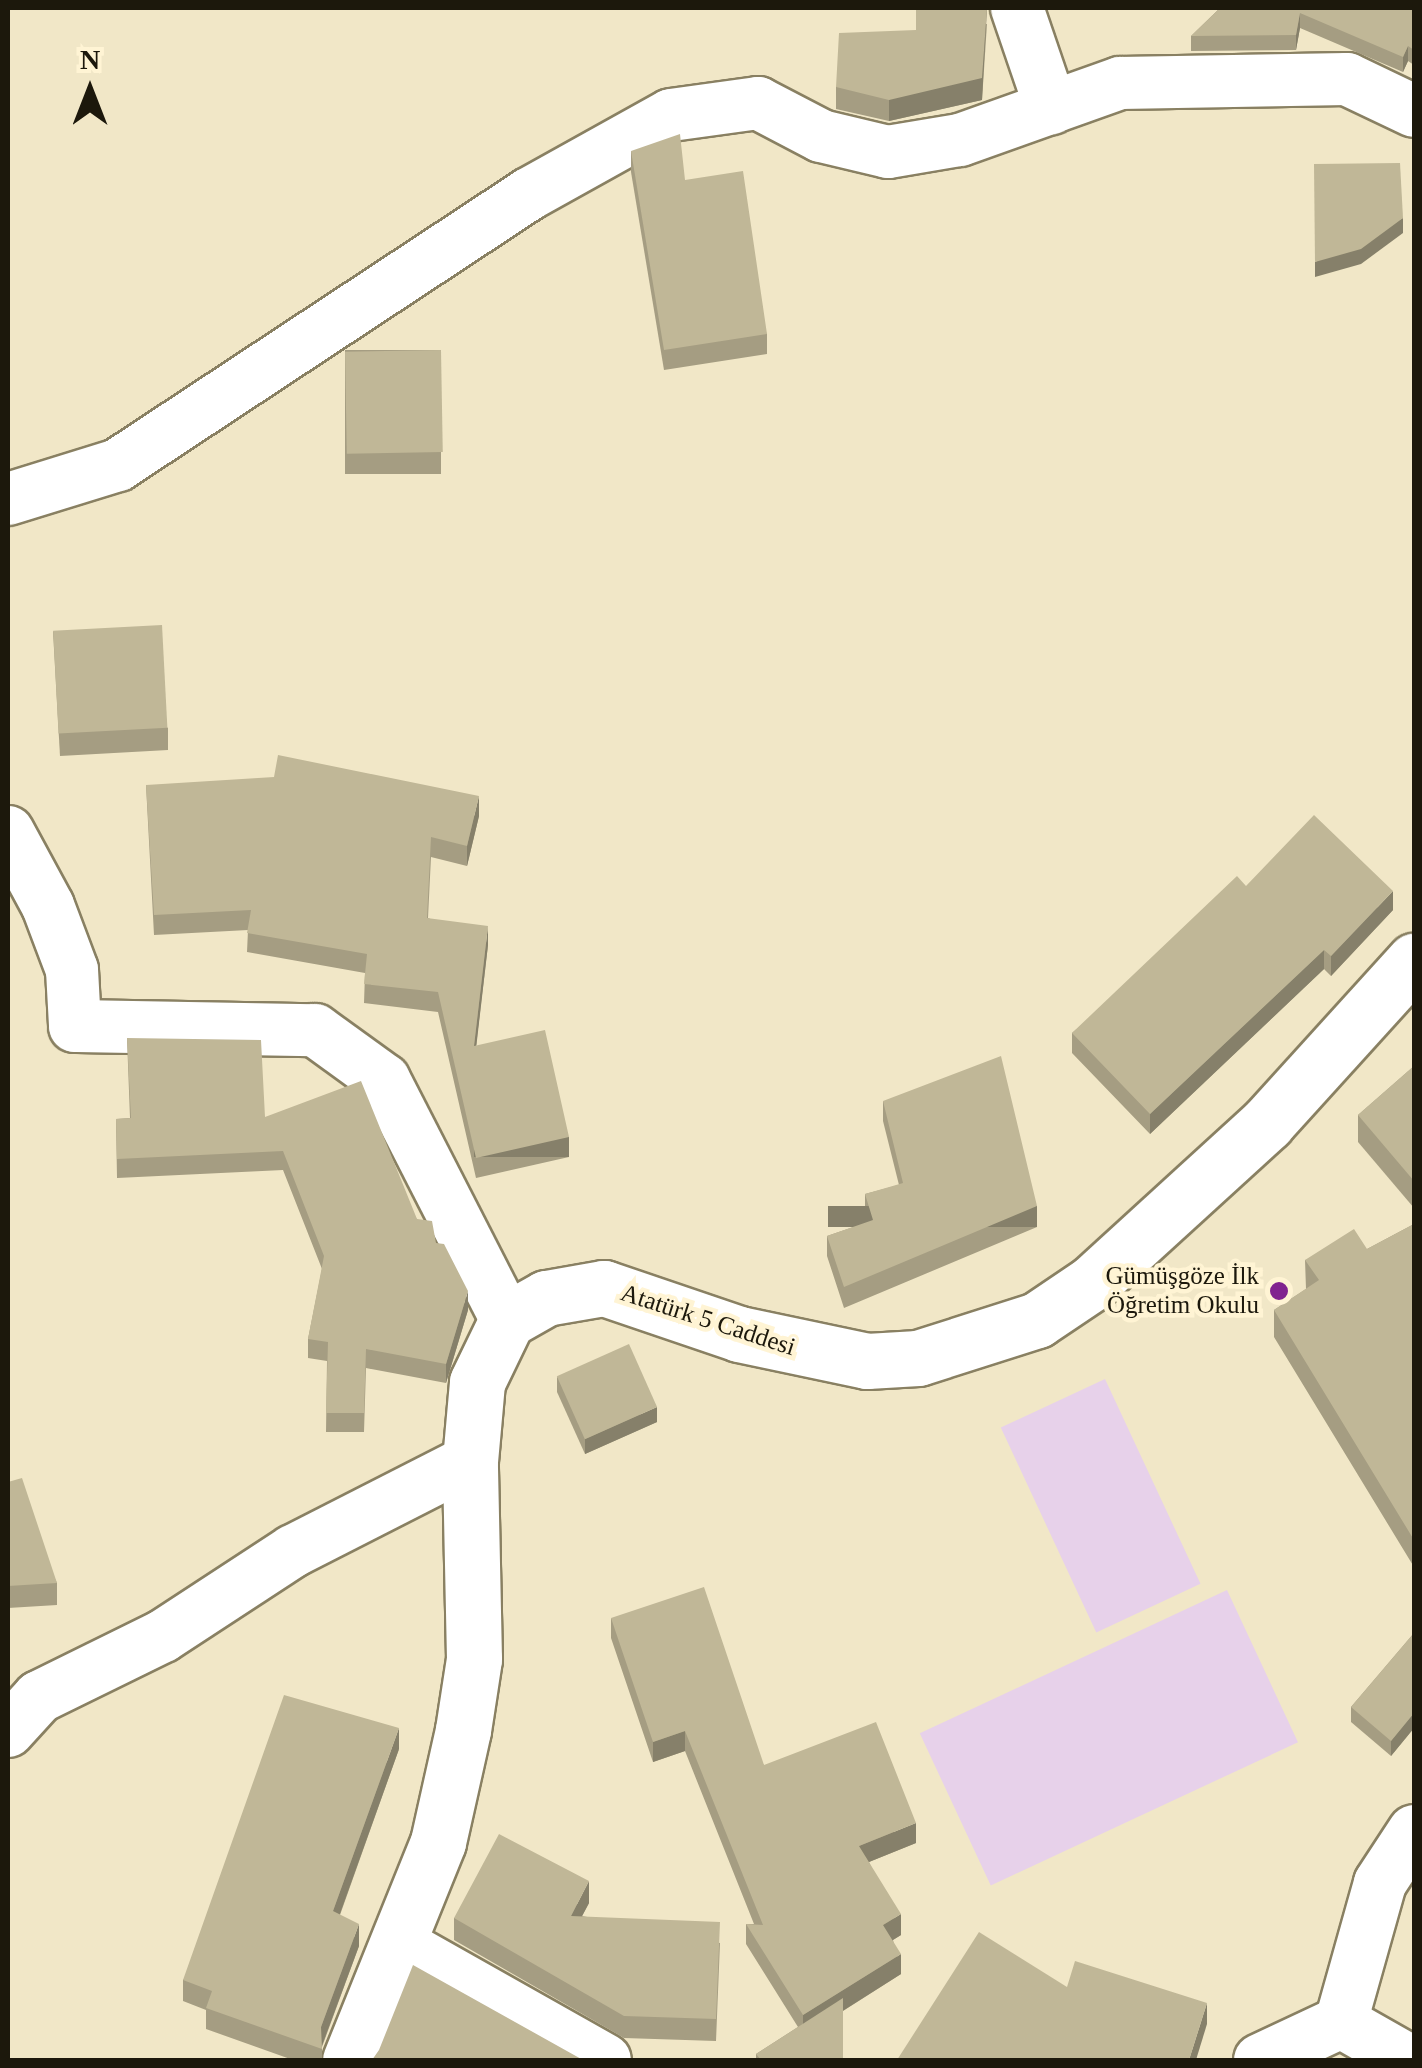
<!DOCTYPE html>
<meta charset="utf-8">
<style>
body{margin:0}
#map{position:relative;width:1422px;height:2068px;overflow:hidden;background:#f1e7c7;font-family:Georgia,serif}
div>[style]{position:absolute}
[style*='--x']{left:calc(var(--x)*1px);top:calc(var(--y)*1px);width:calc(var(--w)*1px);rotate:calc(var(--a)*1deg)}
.green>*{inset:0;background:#e7d1ea;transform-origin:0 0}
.roads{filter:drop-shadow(2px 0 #898062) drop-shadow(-2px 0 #898062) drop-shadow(0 2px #898062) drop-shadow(0 -2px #898062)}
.street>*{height:52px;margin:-26px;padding:0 26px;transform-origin:26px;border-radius:26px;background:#fff}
.secondary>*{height:55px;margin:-27.5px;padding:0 27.5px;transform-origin:27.5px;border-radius:27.5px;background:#fff}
.wall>*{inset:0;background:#a59d82;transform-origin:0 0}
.shaded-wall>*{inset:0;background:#86806a;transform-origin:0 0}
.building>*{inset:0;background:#c0b797;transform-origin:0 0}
.dots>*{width:28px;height:28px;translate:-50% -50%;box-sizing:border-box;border:5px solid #fff4d4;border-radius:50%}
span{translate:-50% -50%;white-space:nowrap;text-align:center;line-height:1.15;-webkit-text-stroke:9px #fff4d4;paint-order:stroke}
.poi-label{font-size:25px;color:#1c180c}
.right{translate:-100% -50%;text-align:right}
.street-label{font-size:25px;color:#1c180c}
.frame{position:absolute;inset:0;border:10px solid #1c180c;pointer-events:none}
.north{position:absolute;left:40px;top:40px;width:100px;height:100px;-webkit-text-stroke:8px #fff4d4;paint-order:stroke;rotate:0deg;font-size:28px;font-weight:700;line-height:40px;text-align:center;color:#1c180c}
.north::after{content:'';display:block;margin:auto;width:35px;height:45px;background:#1c180c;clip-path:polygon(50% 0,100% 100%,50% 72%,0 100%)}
</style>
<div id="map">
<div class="green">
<div style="left:1105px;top:1379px;width:226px;height:115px;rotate:65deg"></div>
<div style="left:1227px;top:1590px;width:168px;height:339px;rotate:65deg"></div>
</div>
<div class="roads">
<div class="street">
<div style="--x:1017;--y:8;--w:106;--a:71.2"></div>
<div style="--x:8;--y:499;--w:115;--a:-17.2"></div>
<div style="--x:118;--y:465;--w:492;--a:-33.4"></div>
<div style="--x:529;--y:194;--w:162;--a:-29.1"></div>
<div style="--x:671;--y:115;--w:88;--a:-7.9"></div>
<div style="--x:758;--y:103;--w:71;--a:27.6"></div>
<div style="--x:821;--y:136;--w:69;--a:13.4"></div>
<div style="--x:888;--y:152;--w:73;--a:-9.5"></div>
<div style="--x:960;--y:140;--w:170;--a:-19.6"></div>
<div style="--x:1120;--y:83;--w:227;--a:-1"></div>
<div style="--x:1347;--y:79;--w:74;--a:25.5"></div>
<div style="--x:8;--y:832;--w:84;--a:61.6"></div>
<div style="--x:48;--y:906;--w:68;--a:69.4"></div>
<div style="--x:72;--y:970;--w:56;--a:86.9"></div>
<div style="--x:75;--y:1026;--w:240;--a:1"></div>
<div style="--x:315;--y:1030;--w:85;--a:35.9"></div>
<div style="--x:384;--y:1080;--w:270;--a:62.9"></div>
<div style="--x:8;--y:1731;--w:46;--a:-47.6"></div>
<div style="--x:39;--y:1697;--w:138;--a:-26.2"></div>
<div style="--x:163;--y:1636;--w:155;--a:-33.2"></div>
<div style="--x:293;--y:1551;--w:199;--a:-27"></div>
<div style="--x:401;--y:1945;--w:234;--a:29.4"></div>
<div style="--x:1341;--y:2022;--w:77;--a:29.6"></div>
<div style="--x:1260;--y:2060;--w:89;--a:-25.1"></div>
<div style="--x:1341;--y:2022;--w:144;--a:-74.3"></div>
<div style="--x:1380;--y:1883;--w:62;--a:-56.8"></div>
</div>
<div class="secondary">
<div style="--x:350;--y:2060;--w:235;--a:-68"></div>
<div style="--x:438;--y:1842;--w:115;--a:-77.4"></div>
<div style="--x:463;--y:1730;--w:72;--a:-81.2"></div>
<div style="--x:474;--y:1659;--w:198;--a:-91.2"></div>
<div style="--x:470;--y:1461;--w:79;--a:-84.9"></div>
<div style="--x:477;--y:1382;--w:69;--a:-64.2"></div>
<div style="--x:507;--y:1320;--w:45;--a:-29.4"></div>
<div style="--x:546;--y:1298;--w:59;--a:-9.8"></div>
<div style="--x:604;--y:1288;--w:143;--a:18.8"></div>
<div style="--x:739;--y:1334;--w:131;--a:11.9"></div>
<div style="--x:867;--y:1361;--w:51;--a:-3.4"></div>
<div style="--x:918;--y:1358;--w:125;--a:-17.7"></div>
<div style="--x:1037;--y:1320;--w:66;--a:-33.9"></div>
<div style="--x:1092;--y:1283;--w:237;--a:-42.4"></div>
<div style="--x:1267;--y:1123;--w:219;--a:-47.8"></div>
</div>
</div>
<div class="wall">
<div style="clip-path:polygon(1220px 8px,1414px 8px,1414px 65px,1408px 61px,1403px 72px,1300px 28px,1296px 50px,1191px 51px,1191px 36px)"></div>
<div style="clip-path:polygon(987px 24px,982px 100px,889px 121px,836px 109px,836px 87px,916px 30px)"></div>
<div style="clip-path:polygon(631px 151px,685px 180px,767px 334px,767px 354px,664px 370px,631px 172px)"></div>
<div style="left:441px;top:350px;width:124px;height:96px;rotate:90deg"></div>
<div style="clip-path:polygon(53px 631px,168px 728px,168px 750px,60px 756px)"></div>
<div style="clip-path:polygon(146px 785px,479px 816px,467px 866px,431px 857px,428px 918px,488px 945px,476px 1046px,569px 1157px,476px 1178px,438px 1012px,364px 1003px,365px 973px,247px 952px,248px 930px,154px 935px)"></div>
<div style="clip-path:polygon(1246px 886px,1393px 910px,1331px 976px,1324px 969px,1150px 1134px,1072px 1053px,1072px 1033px)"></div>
<div style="clip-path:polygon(127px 1038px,265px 1117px,417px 1219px,436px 1243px,468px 1310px,446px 1383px,366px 1368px,364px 1432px,326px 1432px,327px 1361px,308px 1358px,308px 1339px,322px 1269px,283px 1170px,117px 1178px,116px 1119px,130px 1118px)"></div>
<div style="clip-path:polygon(1414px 1066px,1414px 1208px,1358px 1142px,1358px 1115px)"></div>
<div style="clip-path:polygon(883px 1101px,1037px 1227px,844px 1308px,827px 1256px,827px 1236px,868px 1222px,865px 1214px,865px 1194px,899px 1185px,883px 1121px)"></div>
<div style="clip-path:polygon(1414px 1224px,1414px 1567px,1274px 1337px,1274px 1310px,1306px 1289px,1305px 1260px,1367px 1249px)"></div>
<div style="clip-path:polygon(557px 1377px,657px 1422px,585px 1454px,557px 1392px)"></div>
<div style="clip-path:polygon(8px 1482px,57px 1583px,57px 1605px,8px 1608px)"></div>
<div style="clip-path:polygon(611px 1618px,764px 1765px,916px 1843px,869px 1862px,901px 1935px,893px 1940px,901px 1974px,843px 2011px,843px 2060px,756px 2060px,756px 2054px,798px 2027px,746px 1944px,746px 1924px,754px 1924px,685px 1751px,653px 1762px,611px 1638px)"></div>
<div style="clip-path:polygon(1414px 1633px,1414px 1728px,1391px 1756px,1351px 1722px,1351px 1707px)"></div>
<div style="clip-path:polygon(399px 1749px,340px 1915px,359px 1946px,322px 2047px,322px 2060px,293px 2060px,206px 2029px,206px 2010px,183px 2001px,183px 1980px)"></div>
<div style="clip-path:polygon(589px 1903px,582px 1916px,720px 1943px,716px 2041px,624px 2038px,454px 1940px,454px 1918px)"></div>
</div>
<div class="shaded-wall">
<div style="clip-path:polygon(987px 8px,982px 100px,889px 121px,889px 100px)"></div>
<div style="clip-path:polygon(1300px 13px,1300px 28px,1296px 50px,1296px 35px)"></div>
<div style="clip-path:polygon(1408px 46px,1408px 61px,1403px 72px,1403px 57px)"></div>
<div style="clip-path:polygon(1403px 218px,1403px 233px,1361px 264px,1315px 277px,1315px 262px)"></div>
<div style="clip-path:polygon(479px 796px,479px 816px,467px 866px,467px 846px)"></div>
<div style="clip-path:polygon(1393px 891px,1393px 910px,1331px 976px,1331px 956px)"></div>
<div style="clip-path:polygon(488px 926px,488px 945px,474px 1066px,474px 1046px)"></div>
<div style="clip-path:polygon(1324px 950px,1324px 969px,1150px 1134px,1150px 1114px)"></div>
<div style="left:569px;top:1137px;width:20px;height:95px;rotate:90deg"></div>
<div style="left:1037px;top:1206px;width:21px;height:209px;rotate:90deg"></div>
<div style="clip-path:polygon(468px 1291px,468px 1310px,446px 1383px,446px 1364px)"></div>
<div style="clip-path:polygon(657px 1407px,657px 1422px,585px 1454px,585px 1439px)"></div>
<div style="clip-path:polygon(1414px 1713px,1414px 1728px,1391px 1756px,1391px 1741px)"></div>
<div style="clip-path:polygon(399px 1728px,399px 1749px,333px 1933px,333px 1911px)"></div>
<div style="clip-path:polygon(685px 1731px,685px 1751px,653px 1762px,653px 1742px)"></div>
<div style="clip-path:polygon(916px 1823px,916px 1843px,859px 1866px,859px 1846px)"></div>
<div style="clip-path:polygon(589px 1881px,589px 1903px,571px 1937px,571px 1916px)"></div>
<div style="clip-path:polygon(901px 1914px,901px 1935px,883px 1946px,883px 1925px)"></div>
<div style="clip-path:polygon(359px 1924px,359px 1946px,321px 2048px,321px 2027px)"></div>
<div style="clip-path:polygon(901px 1954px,901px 1974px,803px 2036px,803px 2015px)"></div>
<div style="clip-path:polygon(1207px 2003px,1207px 2024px,1196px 2060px,1189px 2060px)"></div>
</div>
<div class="building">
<div style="clip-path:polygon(916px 8px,987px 8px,982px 78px,889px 100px,836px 87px,839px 33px,916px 30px)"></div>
<div style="clip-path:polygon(1220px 8px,1414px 8px,1414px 50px,1408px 46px,1403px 57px,1300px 13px,1296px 35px,1191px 36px)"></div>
<div style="clip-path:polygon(680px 134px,685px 180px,743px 171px,767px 334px,664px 350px,631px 151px)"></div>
<div style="clip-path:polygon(1400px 163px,1403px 218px,1361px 249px,1315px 262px,1314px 164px)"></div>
<div style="left:441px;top:350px;width:102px;height:96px;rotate:89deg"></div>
<div style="left:162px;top:625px;width:103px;height:109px;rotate:87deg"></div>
<div style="clip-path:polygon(278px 755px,479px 796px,467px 846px,431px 837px,427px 918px,488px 926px,474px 1046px,545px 1030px,569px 1137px,476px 1158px,438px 992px,364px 984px,367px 954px,247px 933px,251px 910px,154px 915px,146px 785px,274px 777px)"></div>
<div style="clip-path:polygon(1314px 815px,1393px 891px,1331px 956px,1324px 950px,1150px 1114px,1072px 1033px,1237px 876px,1246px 886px)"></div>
<div style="clip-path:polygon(127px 1038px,261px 1040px,265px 1117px,361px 1081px,417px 1219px,432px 1221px,436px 1243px,444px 1244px,468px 1291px,446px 1364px,366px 1349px,364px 1413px,326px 1413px,328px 1342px,308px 1339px,324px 1256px,283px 1151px,117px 1159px,116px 1119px,131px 1118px)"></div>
<div style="clip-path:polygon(1001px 1056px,1037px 1206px,844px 1287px,827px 1236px,873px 1220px,865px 1194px,903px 1183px,883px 1101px)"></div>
<div style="clip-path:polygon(1414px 1066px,1414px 1181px,1358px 1115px)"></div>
<div style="clip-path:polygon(1414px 1224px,1414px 1540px,1274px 1310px,1319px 1280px,1305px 1260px,1354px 1229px,1367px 1249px)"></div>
<div style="left:629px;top:1344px;width:69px;height:79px;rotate:66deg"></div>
<div style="clip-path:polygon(22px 1478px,57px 1583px,8px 1586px,8px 1482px)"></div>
<div style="clip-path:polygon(704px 1587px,764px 1765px,876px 1722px,916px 1823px,859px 1846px,901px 1914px,883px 1925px,901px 1954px,803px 2015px,746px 1924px,763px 1925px,685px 1731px,653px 1742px,611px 1618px)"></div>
<div style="clip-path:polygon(1414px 1633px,1414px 1713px,1391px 1741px,1351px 1707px)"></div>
<div style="clip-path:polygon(284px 1695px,399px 1728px,333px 1911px,359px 1924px,321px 2027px,322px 2049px,206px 2008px,212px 1991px,183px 1980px)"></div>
<div style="clip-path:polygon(499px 1834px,589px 1881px,571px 1916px,720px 1922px,716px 2019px,624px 2016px,454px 1918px)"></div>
<div style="clip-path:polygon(979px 1932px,1067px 1987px,1075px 1961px,1207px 2003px,1189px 2060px,897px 2060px)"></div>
<div style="clip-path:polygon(413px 1965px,583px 2060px,372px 2060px,379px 2050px)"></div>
<div style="clip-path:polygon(843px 1998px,843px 2060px,761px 2060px,756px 2054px)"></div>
</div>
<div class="dots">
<div style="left:1279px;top:1291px;background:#81238f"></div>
</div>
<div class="poi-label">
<span class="right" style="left:1259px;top:1291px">Gümüşgöze İlk<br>Öğretim Okulu</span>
</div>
<div class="street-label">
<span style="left:708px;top:1320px;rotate:18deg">Atatürk 5 Caddesi</span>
</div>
<div class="frame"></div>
<div class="north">N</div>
</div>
